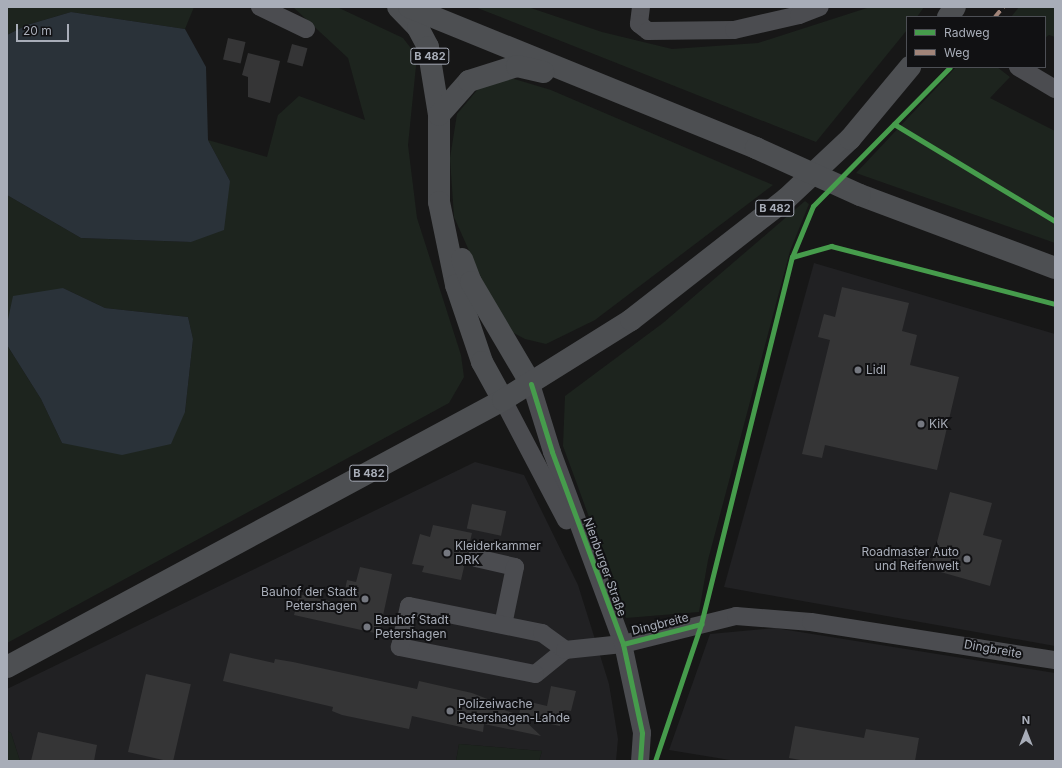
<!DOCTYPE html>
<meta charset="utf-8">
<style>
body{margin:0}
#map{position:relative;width:1062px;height:768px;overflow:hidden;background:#171717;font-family:Inter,sans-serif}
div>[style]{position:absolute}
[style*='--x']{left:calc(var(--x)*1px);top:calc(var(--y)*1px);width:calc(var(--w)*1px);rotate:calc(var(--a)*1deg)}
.built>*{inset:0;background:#212123}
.green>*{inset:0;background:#1d241e}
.water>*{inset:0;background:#2a3239}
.building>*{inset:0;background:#353536;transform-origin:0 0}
.minor>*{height:18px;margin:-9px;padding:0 9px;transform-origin:9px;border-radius:9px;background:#4b4c50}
.major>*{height:22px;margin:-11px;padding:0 11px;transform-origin:11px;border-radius:11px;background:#4d4f52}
.major-bridge>*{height:22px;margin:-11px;padding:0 11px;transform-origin:11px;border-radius:11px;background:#4d4f52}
.quiet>*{height:4px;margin-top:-2px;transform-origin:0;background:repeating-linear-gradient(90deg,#a18479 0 8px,transparent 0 12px)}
.cycleway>*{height:5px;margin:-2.5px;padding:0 2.5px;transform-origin:2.5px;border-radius:2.5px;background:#469c4c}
.dots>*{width:11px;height:11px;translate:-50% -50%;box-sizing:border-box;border:2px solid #111113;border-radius:50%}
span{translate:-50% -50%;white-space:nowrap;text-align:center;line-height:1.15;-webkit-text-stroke:4px #111113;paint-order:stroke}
.shield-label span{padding:1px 3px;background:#111113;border:1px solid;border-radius:3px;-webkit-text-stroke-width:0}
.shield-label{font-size:11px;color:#a8adb8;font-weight:700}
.poi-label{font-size:12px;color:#a8adb8}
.left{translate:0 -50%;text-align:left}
.right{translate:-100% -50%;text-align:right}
.street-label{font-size:12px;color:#a8adb8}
.frame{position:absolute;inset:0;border:8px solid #a8adb8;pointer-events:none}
.legend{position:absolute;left:906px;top:16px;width:140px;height:52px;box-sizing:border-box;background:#111113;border:1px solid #4d4f55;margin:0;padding:5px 7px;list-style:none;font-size:12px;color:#a8adb8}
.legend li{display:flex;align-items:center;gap:8px;height:20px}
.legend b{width:20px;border:1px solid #4d4f55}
.north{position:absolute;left:1006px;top:712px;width:40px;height:40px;-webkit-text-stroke:3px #111113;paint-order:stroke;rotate:0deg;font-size:11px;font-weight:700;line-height:16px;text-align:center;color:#a8adb8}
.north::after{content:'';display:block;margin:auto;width:14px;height:18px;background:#a8adb8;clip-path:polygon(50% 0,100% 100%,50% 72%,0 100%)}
.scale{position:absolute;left:16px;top:24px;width:53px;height:18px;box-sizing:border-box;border:2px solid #a8adb8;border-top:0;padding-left:5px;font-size:12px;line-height:14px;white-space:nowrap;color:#a8adb8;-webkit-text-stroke:3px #111113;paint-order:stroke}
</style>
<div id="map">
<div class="built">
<div style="clip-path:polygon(814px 263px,1055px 334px,1055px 646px,724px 587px)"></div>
<div style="clip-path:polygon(475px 462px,524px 475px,578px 585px,609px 684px,618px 739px,616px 761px,539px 761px,542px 751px,459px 744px,456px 761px,20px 761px,11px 733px,7px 731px,7px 689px)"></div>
<div style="clip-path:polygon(775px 628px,1055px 673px,1055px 761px,736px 761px,669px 750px,710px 634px)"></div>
</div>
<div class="green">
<div style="clip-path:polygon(7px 7px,194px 7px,185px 29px,71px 12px,27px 25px,7px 35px)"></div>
<div style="clip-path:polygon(293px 7px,337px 7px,403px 38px,417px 56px,408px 145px,417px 218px,461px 355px,464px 377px,449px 403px,7px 643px,7px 345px,41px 399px,62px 443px,185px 412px,193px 339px,188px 317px,105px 308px,63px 288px,7px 324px,7px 195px,81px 238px,191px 242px,230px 181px,208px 140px,267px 157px,278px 115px,299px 96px,365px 120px,348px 58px)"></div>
<div style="clip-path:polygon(475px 7px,528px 7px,602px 32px,672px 49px,758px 43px,870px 7px,924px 7px,917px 17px,907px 17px,907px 30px,816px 142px)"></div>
<div style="clip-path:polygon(1019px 7px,1055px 7px,1055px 37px,1049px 35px,1045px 38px,1045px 17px,1011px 17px)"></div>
<div style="clip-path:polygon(956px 67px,997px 67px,1010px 77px,990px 98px,1055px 131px,1055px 243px,856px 173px)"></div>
<div style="clip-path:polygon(511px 78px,551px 90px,773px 185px,595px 320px,546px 344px,525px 339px,508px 330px,495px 309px,454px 217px,450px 158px,457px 114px,478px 89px)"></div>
<div style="clip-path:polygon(805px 201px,809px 204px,790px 251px,708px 560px,699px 612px,626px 618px,563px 446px,565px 396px,663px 323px)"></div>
<div style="clip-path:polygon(7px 731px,11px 733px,20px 761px,7px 761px)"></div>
<div style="clip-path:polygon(459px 744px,542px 751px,539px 761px,456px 761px)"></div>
</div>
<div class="water">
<div style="clip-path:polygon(71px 12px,185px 29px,206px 67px,208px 140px,230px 181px,224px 230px,191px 242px,81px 238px,7px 195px,7px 35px,27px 25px)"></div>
<div style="clip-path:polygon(63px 288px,105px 308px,188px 317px,193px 339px,185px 412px,171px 444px,122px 455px,62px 443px,41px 399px,7px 345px,7px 324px,13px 296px)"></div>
</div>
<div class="building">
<div style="left:228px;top:38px;width:18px;height:22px;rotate:13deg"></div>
<div style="left:292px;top:44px;width:16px;height:19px;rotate:15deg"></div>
<div style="clip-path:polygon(248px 53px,280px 61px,270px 103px,248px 97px,248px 77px,242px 75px)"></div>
<div style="clip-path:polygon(842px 287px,909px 303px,902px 331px,917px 335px,910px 365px,959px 377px,937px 470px,825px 445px,822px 458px,802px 454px,830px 340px,818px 337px,824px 314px,835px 317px)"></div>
<div style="clip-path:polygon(950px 492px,992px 503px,983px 535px,1002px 540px,990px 586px,930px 569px)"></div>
<div style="left:472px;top:504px;width:35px;height:25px;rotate:12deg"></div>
<div style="clip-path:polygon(433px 525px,472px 533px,461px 580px,422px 572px,424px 566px,412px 564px,420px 534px,430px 537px)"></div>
<div style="clip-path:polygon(360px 567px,392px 574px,379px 634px,294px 615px,299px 594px,342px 604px,347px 580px,356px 582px)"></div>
<div style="clip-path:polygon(230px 653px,274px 663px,275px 659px,293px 662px,417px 689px,419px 681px,472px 693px,490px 700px,489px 705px,519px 715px,522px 700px,547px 706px,551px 686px,576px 691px,571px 711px,564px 710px,560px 726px,522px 718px,541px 736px,484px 724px,483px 732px,412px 716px,409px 729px,342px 715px,332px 711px,333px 707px,223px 681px)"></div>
<div style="left:146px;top:674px;width:46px;height:80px;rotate:13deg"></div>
<div style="clip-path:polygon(795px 726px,864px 738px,866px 729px,919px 738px,915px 761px,806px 761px,789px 758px)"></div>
<div style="clip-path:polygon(38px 732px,97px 745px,94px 761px,31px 761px)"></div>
</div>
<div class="minor">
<div style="--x:260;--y:7;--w:51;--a:25.6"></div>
<div style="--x:641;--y:7;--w:17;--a:97"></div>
<div style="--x:639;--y:24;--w:11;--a:38"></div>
<div style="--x:648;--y:31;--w:86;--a:-0.7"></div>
<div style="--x:734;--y:30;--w:67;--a:-13"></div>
<div style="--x:799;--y:15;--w:22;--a:-21"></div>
<div style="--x:1018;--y:67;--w:43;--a:30.7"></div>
<div style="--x:531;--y:384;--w:71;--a:72.8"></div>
<div style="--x:552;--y:452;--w:205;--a:69.7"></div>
<div style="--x:623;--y:644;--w:91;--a:77.9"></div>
<div style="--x:642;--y:733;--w:28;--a:94"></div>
<div style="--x:503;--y:400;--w:136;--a:62.3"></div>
<div style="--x:476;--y:558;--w:40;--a:13"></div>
<div style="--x:515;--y:567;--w:59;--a:101.7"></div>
<div style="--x:565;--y:650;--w:38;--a:141"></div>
<div style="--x:535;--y:674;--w:138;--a:-168.7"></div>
<div style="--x:400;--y:647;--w:42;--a:-77.6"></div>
<div style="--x:409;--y:606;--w:136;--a:11.5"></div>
<div style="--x:542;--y:633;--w:29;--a:36"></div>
<div style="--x:565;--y:650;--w:58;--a:-5.9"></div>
<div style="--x:623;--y:644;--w:116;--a:-13.9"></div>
<div style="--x:736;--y:616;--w:75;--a:4.6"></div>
<div style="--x:811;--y:622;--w:247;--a:8.9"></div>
</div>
<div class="major">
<div style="--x:398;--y:7;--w:29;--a:46"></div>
<div style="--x:418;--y:28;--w:21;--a:62"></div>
<div style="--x:428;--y:47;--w:69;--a:80.8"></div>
<div style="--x:439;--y:115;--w:87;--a:90"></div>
<div style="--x:439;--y:202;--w:85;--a:78.4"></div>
<div style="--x:456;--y:285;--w:81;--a:71.3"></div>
<div style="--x:482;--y:362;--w:43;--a:61.1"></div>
<div style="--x:409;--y:7;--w:375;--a:22.1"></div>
<div style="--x:948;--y:17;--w:12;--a:-55"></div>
<div style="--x:439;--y:115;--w:45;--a:-48.6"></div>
<div style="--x:469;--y:81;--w:50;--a:-17.4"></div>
<div style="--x:517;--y:66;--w:27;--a:13"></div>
<div style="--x:860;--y:195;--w:208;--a:20.5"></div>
<div style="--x:462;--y:259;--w:25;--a:69"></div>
<div style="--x:471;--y:282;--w:118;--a:59.5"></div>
<div style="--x:7;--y:667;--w:563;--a:-28.29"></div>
<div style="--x:503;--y:400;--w:151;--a:-32"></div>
<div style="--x:631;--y:320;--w:197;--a:-38"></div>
<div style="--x:786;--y:199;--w:88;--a:-43.2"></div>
<div style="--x:850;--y:139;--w:94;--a:-50.2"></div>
</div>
<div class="major-bridge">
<div style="--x:756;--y:148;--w:114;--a:24.3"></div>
</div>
<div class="quiet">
<div style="--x:995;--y:17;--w:13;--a:-51"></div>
</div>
<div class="cycleway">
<div style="--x:894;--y:124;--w:188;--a:31.1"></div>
<div style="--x:792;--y:257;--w:41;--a:-15.8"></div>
<div style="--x:831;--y:246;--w:231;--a:14.5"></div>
<div style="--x:531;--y:384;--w:71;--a:72.8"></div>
<div style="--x:552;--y:452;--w:205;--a:69.7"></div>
<div style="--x:623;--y:644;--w:91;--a:77.9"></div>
<div style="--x:642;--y:733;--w:28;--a:94"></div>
<div style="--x:623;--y:644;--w:81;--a:-14.4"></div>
<div style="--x:655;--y:761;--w:145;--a:-71.4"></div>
<div style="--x:701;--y:624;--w:378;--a:-76.1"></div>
<div style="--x:792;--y:257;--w:55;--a:-67.6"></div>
<div style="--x:813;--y:206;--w:195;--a:-45.4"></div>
</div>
<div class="dots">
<div style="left:858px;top:370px;background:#757880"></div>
<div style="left:921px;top:424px;background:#757880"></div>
<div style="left:447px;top:553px;background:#757880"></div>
<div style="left:967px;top:559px;background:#757880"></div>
<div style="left:365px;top:599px;background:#757880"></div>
<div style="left:367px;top:627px;background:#757880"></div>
<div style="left:450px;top:711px;background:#757880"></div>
</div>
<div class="shield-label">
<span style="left:430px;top:56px">B 482</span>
<span style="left:775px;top:208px">B 482</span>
<span style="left:369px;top:473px">B 482</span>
</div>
<div class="poi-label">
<span class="left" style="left:866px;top:370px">Lidl</span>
<span class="left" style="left:929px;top:424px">KiK</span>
<span class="left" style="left:455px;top:553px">Kleiderkammer<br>DRK</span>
<span class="right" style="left:959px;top:559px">Roadmaster Auto<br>und Reifenwelt</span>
<span class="right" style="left:357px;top:599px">Bauhof der Stadt<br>Petershagen</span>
<span class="left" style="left:375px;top:627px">Bauhof Stadt<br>Petershagen</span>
<span class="left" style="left:458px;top:711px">Polizeiwache<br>Petershagen-Lahde</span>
</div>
<div class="street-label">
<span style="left:605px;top:567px;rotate:70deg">Nienburger Straße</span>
<span style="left:660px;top:624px;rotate:-14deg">Dingbreite</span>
<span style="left:993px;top:649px;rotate:10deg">Dingbreite</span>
</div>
<div class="frame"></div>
<ul class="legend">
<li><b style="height:5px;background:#469c4c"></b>Radweg</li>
<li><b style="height:5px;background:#a18479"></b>Weg</li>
</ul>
<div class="north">N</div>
<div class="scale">20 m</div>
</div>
